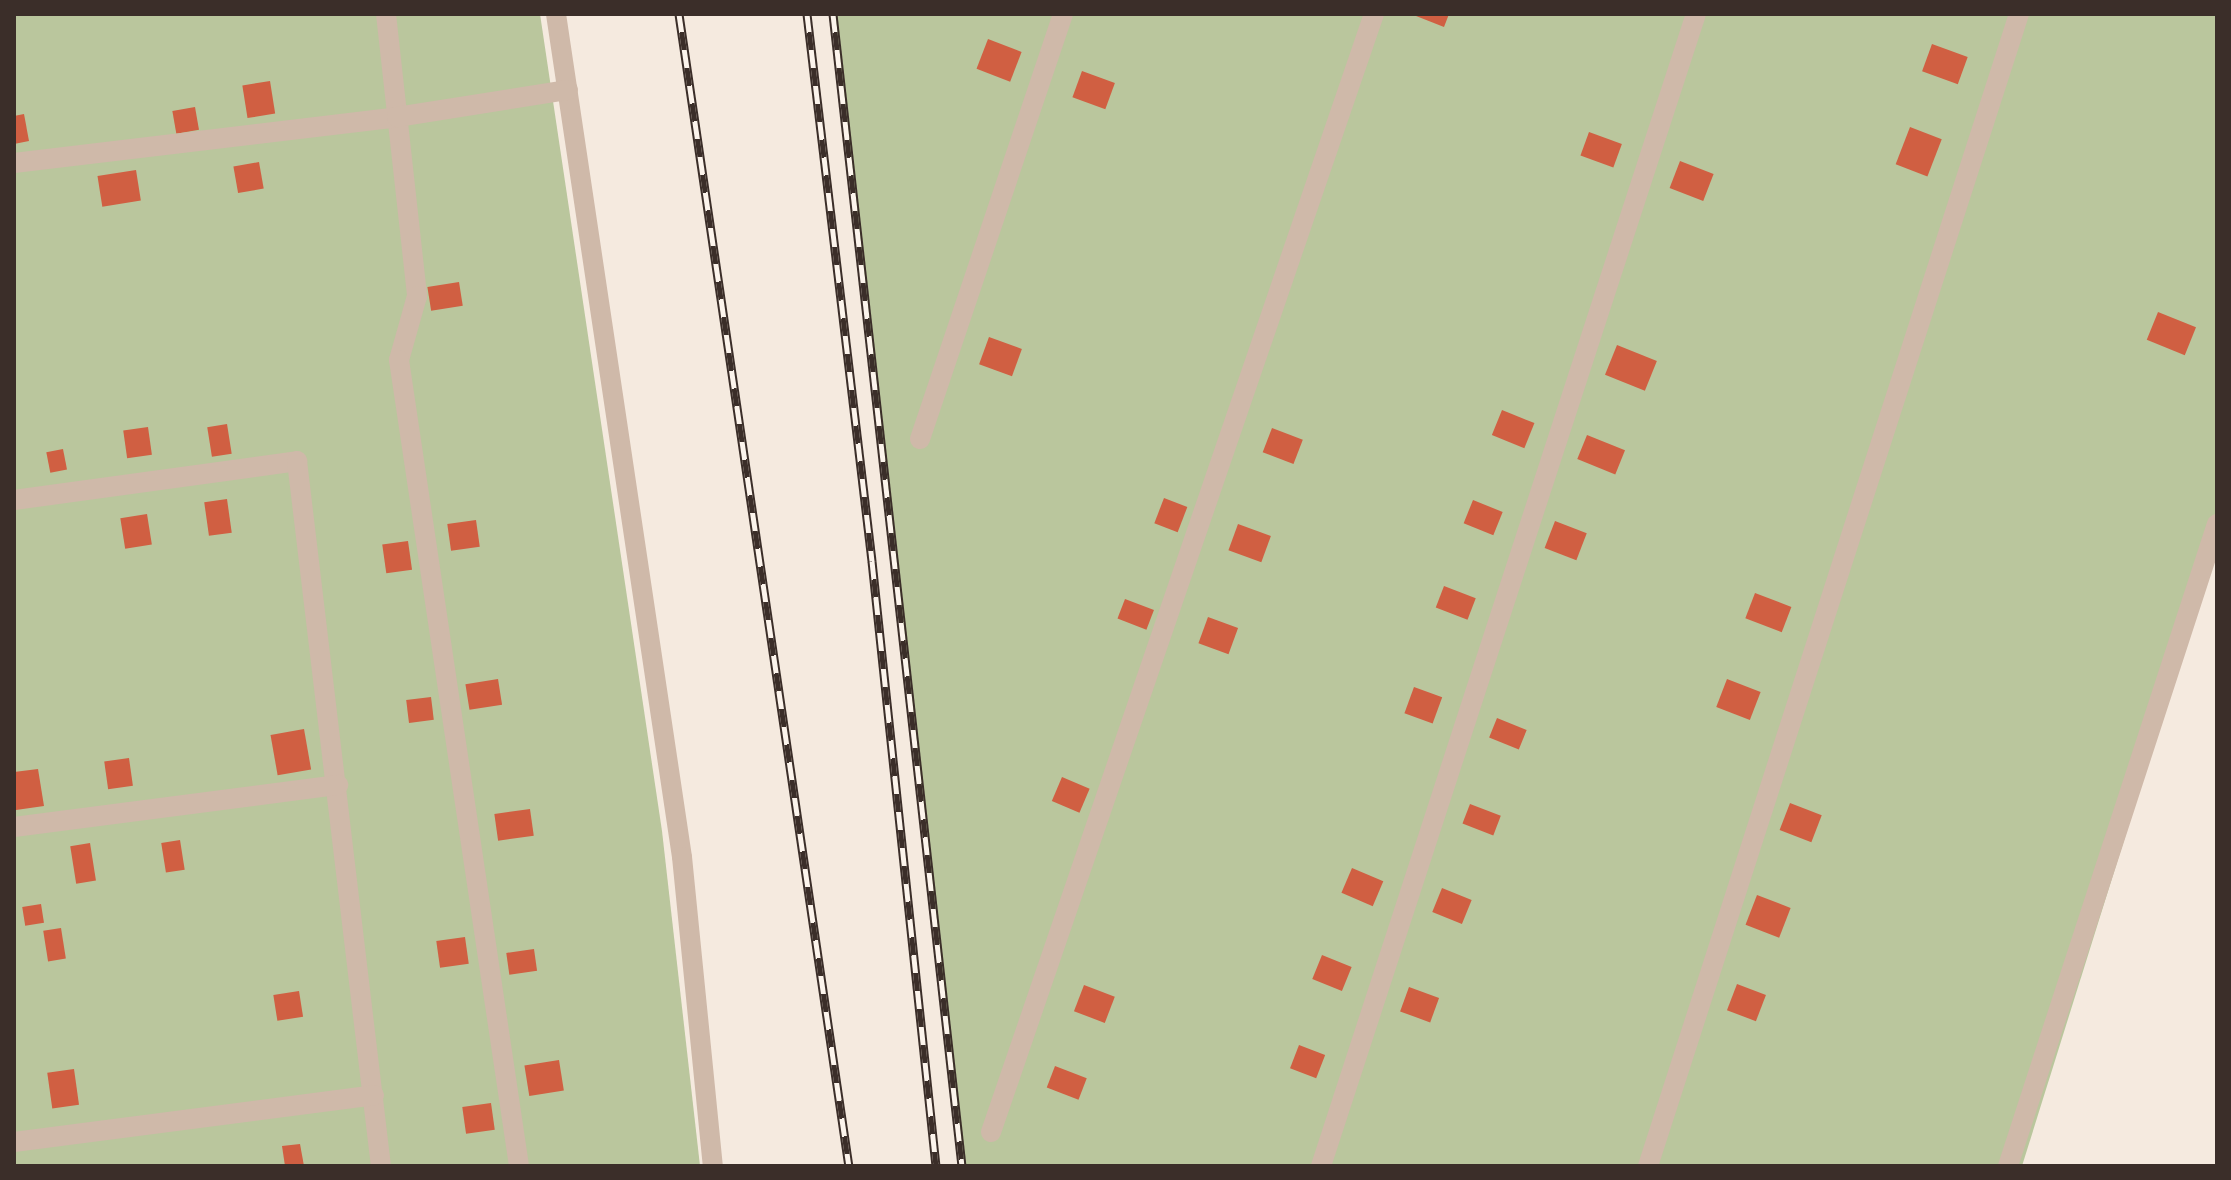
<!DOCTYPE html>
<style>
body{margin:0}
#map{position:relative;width:2231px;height:1180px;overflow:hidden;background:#f5eadf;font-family:"Noto Sans",sans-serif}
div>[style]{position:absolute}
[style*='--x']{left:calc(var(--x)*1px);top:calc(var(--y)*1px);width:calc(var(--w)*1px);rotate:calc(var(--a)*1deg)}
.green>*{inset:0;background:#bac69d}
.building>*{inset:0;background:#d05f42;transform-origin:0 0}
.minor>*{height:20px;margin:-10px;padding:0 10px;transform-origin:10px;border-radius:10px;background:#cfb9a9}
.rail>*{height:9px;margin-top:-4.5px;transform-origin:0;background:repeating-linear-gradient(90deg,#fcf4ec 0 18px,#3b2e29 0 36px);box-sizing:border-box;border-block:2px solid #3b2e29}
span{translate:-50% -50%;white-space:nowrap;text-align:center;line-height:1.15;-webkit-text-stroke:7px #fcf4ec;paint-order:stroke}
.frame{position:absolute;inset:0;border:16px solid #3b2e29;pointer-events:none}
</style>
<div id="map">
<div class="green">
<div style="clip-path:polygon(14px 14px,540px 14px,662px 831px,700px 1166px,14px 1166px)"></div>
<div style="clip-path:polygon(833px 14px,2217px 14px,2217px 543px,2022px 1166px,962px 1166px)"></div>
</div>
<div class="building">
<div style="clip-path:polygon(1411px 14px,1449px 14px,1444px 27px)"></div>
<div style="left:988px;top:39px;width:36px;height:32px;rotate:21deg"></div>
<div style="left:1932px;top:44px;width:38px;height:29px;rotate:20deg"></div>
<div style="left:1082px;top:71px;width:35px;height:28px;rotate:20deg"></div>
<div style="left:270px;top:81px;width:33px;height:28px;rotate:81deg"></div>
<div style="left:195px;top:107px;width:23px;height:23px;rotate:80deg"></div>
<div style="clip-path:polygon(24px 114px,29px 141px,14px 144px,14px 116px)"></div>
<div style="left:1910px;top:127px;width:34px;height:40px;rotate:21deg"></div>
<div style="left:1589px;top:132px;width:35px;height:25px;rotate:20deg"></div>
<div style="left:1680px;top:161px;width:36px;height:29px;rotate:21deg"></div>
<div style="left:259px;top:162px;width:27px;height:26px;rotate:80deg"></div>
<div style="left:136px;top:170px;width:31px;height:39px;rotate:81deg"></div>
<div style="left:459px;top:282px;width:24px;height:32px;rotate:81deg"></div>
<div style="left:2158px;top:312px;width:41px;height:30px;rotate:22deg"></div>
<div style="left:989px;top:337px;width:35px;height:29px;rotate:20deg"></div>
<div style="left:1617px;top:345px;width:43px;height:32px;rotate:22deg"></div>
<div style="left:1502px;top:410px;width:35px;height:27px;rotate:22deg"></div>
<div style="left:227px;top:424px;width:30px;height:20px;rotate:81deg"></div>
<div style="left:148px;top:427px;width:28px;height:25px;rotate:82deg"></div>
<div style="left:1272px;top:428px;width:33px;height:26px;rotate:21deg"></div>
<div style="left:1587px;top:435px;width:41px;height:26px;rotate:22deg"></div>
<div style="left:63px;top:449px;width:21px;height:17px;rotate:79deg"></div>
<div style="left:1164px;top:498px;width:25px;height:27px;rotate:21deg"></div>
<div style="left:227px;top:499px;width:34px;height:23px;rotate:82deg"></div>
<div style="left:1473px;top:500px;width:32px;height:25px;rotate:22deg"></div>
<div style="left:147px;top:514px;width:31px;height:27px;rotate:81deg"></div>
<div style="left:476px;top:520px;width:27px;height:29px;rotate:82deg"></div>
<div style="left:1555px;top:521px;width:34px;height:29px;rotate:21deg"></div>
<div style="left:1238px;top:524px;width:35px;height:28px;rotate:20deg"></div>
<div style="left:408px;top:541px;width:29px;height:26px;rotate:82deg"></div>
<div style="left:1444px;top:586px;width:34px;height:23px;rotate:21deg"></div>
<div style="left:1755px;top:593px;width:39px;height:27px;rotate:21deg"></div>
<div style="left:1125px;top:599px;width:31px;height:21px;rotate:21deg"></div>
<div style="left:1208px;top:617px;width:32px;height:28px;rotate:20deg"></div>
<div style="left:498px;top:679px;width:26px;height:33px;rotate:81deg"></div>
<div style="left:1727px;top:679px;width:36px;height:30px;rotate:21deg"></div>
<div style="left:1414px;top:687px;width:30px;height:28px;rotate:20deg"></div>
<div style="left:431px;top:697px;width:23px;height:25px;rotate:83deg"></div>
<div style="left:1497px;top:718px;width:32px;height:21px;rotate:22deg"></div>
<div style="left:304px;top:729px;width:41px;height:34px;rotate:80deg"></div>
<div style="left:129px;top:758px;width:28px;height:25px;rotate:82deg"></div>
<div style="clip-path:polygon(38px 769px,44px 806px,16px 810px,14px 772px)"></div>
<div style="left:1062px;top:777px;width:30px;height:26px;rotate:23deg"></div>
<div style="left:1790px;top:803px;width:34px;height:29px;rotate:21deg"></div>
<div style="left:1470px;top:804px;width:33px;height:21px;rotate:21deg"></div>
<div style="left:530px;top:809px;width:27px;height:36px;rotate:82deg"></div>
<div style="left:180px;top:840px;width:30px;height:19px;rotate:81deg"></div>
<div style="left:90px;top:843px;width:38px;height:20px;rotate:81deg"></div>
<div style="left:1352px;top:868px;width:34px;height:27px;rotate:23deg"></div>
<div style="left:1442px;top:888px;width:32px;height:26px;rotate:22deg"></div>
<div style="left:1757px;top:895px;width:36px;height:32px;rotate:21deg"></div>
<div style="left:41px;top:904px;width:19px;height:19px;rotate:81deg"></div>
<div style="left:61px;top:928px;width:31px;height:18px;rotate:81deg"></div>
<div style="left:465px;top:937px;width:27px;height:29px;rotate:82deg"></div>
<div style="left:534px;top:949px;width:22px;height:28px;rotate:82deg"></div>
<div style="left:1322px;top:955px;width:32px;height:26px;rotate:22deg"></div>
<div style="left:1737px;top:984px;width:31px;height:28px;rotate:21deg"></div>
<div style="left:1084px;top:985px;width:33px;height:28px;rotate:21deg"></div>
<div style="left:1409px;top:987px;width:32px;height:26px;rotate:20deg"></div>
<div style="left:299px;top:991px;width:26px;height:26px;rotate:81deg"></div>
<div style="left:1299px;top:1045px;width:28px;height:25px;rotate:21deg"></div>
<div style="left:559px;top:1060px;width:31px;height:35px;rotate:81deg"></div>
<div style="left:1055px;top:1066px;width:34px;height:23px;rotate:21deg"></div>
<div style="left:74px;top:1069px;width:36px;height:27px;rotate:82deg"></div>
<div style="left:491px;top:1103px;width:27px;height:29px;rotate:82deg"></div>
<div style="clip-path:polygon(300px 1144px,304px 1166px,285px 1166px,282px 1146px)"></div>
</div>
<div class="minor">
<div style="--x:386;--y:14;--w:284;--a:83.7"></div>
<div style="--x:417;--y:296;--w:66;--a:105.7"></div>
<div style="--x:399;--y:360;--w:815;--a:81.53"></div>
<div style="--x:556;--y:14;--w:852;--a:81.5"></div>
<div style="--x:682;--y:857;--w:311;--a:84.3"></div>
<div style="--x:14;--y:163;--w:386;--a:-6.8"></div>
<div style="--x:397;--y:117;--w:173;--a:-9"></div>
<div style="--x:920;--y:439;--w:448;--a:-71.4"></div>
<div style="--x:14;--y:500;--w:286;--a:-7.8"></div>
<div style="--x:297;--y:461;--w:710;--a:83.21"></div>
<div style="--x:14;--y:827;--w:327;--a:-7.4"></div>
<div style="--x:991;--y:1132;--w:1182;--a:-71.09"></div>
<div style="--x:14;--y:1142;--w:363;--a:-7.4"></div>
<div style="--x:1321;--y:1166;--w:1211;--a:-71.97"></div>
<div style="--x:1648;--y:1166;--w:1210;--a:-72.15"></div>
<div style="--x:2008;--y:1166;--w:675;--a:-71.97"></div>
</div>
<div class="rail">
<div style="--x:679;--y:14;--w:1164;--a:81.61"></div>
<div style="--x:807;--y:14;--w:551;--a:83.22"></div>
<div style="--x:872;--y:561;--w:608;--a:83.96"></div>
<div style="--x:833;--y:14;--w:1159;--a:83.61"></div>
</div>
<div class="frame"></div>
</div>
